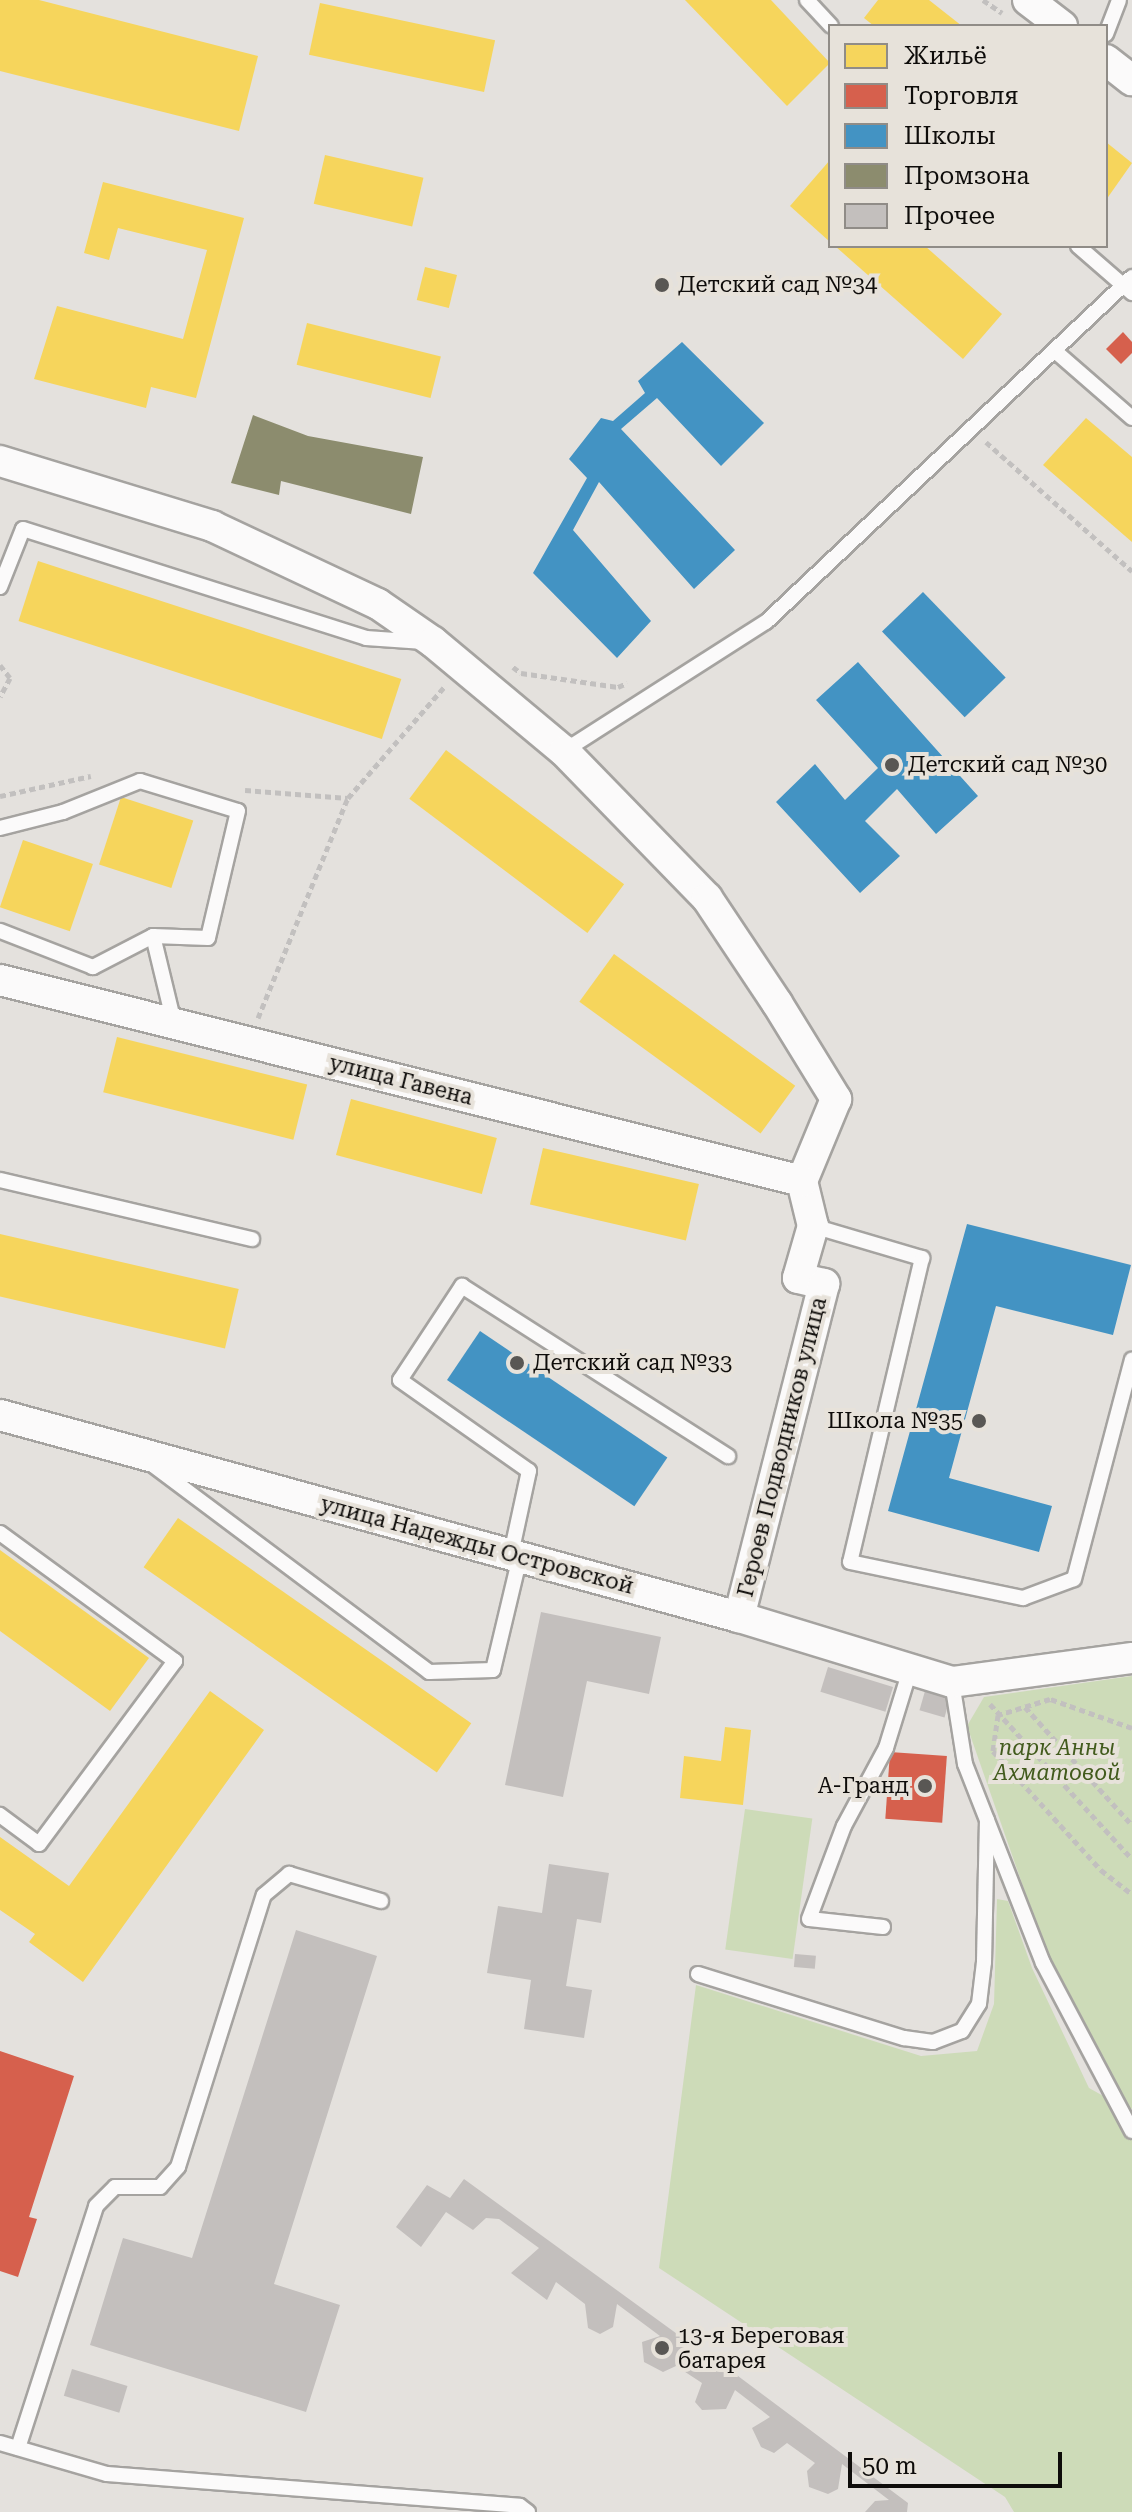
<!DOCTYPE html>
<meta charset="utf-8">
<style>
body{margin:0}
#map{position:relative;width:1132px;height:2512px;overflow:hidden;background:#e4e1dd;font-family:"Roboto Serif",serif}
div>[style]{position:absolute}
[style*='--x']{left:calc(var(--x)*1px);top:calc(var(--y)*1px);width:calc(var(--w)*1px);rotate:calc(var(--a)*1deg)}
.green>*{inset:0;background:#cddbb8;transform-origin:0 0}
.homes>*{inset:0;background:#f6d55c;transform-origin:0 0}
.shops>*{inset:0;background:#d6604d;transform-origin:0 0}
.schools>*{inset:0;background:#4393c3;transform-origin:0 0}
.industry>*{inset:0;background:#8c8c6e}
.building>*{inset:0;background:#c3bfbd;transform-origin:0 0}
.path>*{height:5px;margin-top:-2.5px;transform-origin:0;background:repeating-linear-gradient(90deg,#c2c0bf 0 6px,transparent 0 10px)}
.roads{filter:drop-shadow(2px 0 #a5a3a0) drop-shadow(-2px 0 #a5a3a0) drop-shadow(0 2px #a5a3a0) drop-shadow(0 -2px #a5a3a0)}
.service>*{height:14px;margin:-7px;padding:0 7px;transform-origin:7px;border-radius:7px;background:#fbfafa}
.minor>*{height:30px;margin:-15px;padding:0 15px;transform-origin:15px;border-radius:15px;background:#fbfafa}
.dots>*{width:22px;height:22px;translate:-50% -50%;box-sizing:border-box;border:4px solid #e7e2da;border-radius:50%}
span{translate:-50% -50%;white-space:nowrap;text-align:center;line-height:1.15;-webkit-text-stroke:8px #e7e2da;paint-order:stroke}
.poi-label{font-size:22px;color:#0e0c0a}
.left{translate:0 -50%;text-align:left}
.right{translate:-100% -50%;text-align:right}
.street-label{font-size:22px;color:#0e0c0a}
.park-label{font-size:22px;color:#425b1d;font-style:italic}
.legend{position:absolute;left:828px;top:24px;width:280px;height:224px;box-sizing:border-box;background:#e7e2da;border:2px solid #908c87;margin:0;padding:10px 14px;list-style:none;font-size:24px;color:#0e0c0a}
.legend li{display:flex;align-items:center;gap:16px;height:40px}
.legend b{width:40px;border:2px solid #908c87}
.scale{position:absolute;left:848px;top:2452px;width:214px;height:36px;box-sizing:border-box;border:4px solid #0e0c0a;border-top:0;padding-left:10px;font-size:24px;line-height:28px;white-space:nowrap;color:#0e0c0a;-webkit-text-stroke:6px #e7e2da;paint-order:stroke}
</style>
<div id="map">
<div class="green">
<div style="clip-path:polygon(1132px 1676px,1132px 2109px,1122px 2103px,1048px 1958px,967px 1726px,984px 1697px)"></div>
<div style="left:745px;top:1809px;width:68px;height:142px;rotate:8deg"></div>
<div style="clip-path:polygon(997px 1899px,1008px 1901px,1032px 1968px,1089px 2088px,1132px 2112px,1132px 2512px,1014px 2512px,1005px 2497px,659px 2268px,696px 1985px,921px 2056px,977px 2051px,994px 2004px)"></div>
</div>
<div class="homes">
<div style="clip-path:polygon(0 0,39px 0,258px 56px,239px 131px,0 71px)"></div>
<div style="clip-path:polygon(685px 0,771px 0,830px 63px,787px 106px)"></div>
<div style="clip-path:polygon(878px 0,929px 0,962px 26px,874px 26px,864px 18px)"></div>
<div style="left:320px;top:3px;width:179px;height:53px;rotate:12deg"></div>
<div style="clip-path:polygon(1106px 142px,1132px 163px,1106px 200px)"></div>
<div style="left:325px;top:155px;width:101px;height:50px;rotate:13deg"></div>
<div style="clip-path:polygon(830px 160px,830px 242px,790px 206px)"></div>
<div style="clip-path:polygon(103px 182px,244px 218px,196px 398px,151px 387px,146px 408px,34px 379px,57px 306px,183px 339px,207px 250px,118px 228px,109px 260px,84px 253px)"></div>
<div style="clip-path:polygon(835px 246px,925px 246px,1002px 314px,963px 359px)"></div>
<div style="left:425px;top:267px;width:33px;height:34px;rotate:14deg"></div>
<div style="left:307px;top:323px;width:138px;height:43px;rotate:14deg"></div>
<div style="clip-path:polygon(1086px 418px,1132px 457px,1132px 542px,1043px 465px)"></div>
<div style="left:38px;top:561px;width:382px;height:63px;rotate:18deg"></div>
<div style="left:446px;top:750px;width:223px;height:61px;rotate:37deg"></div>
<div style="left:121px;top:797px;width:76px;height:71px;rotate:18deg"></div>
<div style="left:23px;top:840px;width:74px;height:71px;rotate:19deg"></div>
<div style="left:614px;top:954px;width:224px;height:59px;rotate:36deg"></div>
<div style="left:117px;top:1037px;width:196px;height:57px;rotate:14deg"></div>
<div style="left:351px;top:1099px;width:151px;height:58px;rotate:15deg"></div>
<div style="left:543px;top:1148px;width:160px;height:58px;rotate:13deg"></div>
<div style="left:0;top:1234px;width:245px;height:61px;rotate:13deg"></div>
<div style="left:178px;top:1518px;width:358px;height:60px;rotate:35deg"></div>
<div style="clip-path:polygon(0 1550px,149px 1658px,110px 1711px,0 1631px)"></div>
<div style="clip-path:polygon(210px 1691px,264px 1730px,83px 1982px,29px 1942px,35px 1934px,0 1910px,0 1837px,69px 1886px)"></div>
<div style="clip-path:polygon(725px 1727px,751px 1730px,743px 1805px,680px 1798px,684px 1756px,721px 1761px)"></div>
</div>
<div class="shops">
<div style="clip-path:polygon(1123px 332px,1132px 342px,1132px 353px,1121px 364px,1106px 349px)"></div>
<div style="left:890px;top:1752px;width:57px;height:67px;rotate:4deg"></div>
<div style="clip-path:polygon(0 2051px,74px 2076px,29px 2217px,37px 2219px,18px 2277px,0 2271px)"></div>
</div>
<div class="schools">
<div style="clip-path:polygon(682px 342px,764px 423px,721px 466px,657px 398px,621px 429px,735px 550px,694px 589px,599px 482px,573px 530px,651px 621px,617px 658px,533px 573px,587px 478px,569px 459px,601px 418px,613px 421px,645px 393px,638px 381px)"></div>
<div style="left:923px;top:592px;width:119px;height:57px;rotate:46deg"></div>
<div style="clip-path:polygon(858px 662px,978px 796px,936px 834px,897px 789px,865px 821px,900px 856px,860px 893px,776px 802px,815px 764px,845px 800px,878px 768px,816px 700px)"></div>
<div style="clip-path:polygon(967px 1224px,1131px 1265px,1113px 1335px,996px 1306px,949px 1478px,1052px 1506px,1039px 1552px,888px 1511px)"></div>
<div style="left:480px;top:1331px;width:226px;height:59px;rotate:34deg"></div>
</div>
<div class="industry">
<div style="clip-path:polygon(253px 415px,308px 436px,423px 457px,411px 514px,281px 481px,279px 495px,231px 483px)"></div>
</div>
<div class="building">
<div style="clip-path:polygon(541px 1612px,661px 1637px,649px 1694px,587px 1681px,563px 1797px,505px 1785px)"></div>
<div style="left:828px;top:1667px;width:68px;height:26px;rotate:17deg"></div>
<div style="left:925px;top:1691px;width:26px;height:20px;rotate:16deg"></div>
<div style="clip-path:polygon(549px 1864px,609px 1873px,601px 1923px,577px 1919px,566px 1986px,592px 1990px,584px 2038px,524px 2029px,531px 1980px,487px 1973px,498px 1906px,542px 1913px)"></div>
<div style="clip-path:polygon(296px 1930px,377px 1956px,274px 2284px,340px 2305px,306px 2412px,90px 2345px,123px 2238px,192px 2258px)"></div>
<div style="left:795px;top:1954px;width:21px;height:13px;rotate:5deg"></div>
<div style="clip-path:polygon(464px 2179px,684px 2339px,686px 2358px,706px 2371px,726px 2367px,908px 2503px,907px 2512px,865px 2512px,875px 2501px,889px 2500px,842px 2464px,838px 2489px,828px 2494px,809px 2487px,807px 2471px,815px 2463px,787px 2443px,774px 2453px,761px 2447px,752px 2428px,770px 2417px,735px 2390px,726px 2409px,702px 2410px,695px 2402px,702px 2383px,676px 2366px,663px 2372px,644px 2362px,642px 2342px,660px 2336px,617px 2304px,613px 2327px,600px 2334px,588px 2328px,585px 2304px,556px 2282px,547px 2300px,511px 2273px,539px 2248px,499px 2219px,486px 2218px,473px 2230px,446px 2212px,421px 2247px,396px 2227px,427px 2185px,450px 2198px)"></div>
<div style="left:72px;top:2369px;width:58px;height:28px;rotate:17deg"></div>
</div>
<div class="path">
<div style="--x:983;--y:0;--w:23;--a:34"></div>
<div style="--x:986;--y:442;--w:195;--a:41.5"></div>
<div style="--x:0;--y:665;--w:16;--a:52"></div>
<div style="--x:10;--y:678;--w:21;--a:118"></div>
<div style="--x:513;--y:667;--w:10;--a:37"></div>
<div style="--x:521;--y:673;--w:98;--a:8.2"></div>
<div style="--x:618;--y:687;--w:10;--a:-24"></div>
<div style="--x:245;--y:790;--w:103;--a:4.4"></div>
<div style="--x:0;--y:796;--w:93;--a:-12.4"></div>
<div style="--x:258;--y:1018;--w:238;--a:-67.8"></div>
<div style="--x:348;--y:798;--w:148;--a:-49.1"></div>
<div style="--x:990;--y:1704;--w:210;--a:47.5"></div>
<div style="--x:1025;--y:1707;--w:159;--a:47.8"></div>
<div style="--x:1132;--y:1728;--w:87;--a:-160.5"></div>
<div style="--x:1050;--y:1699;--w:54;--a:162.9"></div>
<div style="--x:998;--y:1715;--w:36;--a:98"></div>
<div style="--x:993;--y:1751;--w:161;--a:47.8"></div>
<div style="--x:1101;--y:1870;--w:39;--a:38"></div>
</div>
<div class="roads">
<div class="service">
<div style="--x:807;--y:0;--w:35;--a:47"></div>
<div style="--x:1106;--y:34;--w:36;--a:-69"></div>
<div style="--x:1078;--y:246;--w:72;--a:41"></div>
<div style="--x:1055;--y:351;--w:102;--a:41"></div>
<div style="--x:0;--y:587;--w:62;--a:-68.4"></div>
<div style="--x:23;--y:529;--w:360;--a:17.6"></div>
<div style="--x:366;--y:638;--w:58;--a:3.9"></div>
<div style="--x:564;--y:751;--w:240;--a:-32.6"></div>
<div style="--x:766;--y:622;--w:503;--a:-43.31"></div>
<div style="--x:0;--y:828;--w:65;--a:-14.3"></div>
<div style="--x:63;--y:812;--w:83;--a:-21.9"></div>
<div style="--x:140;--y:781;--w:102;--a:17"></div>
<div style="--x:238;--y:811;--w:130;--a:103.3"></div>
<div style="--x:208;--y:938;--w:55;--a:-177.9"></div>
<div style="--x:153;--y:936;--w:68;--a:152.7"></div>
<div style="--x:93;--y:967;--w:100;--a:-158.8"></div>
<div style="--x:153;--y:936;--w:89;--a:76.4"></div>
<div style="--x:0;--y:1180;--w:259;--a:13.2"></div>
<div style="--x:813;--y:1226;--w:114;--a:16.4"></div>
<div style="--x:922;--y:1258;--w:312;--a:103.3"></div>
<div style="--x:850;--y:1562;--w:177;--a:11.8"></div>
<div style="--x:1023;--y:1598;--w:54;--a:-20.4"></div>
<div style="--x:1074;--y:1579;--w:227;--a:-75.2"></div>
<div style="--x:154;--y:1466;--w:344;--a:36.8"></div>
<div style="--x:429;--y:1672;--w:64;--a:-1.8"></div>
<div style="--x:493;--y:1670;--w:116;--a:-76.6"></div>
<div style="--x:0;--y:1533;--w:217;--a:36.2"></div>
<div style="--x:175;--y:1661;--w:228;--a:126.6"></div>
<div style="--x:39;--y:1844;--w:49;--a:-143.4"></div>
<div style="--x:511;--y:1554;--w:85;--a:-77.8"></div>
<div style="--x:529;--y:1471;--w:158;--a:-144.8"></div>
<div style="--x:400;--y:1380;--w:113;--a:-56.6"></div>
<div style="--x:462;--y:1286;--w:316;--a:32.6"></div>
<div style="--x:952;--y:1682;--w:83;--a:81"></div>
<div style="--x:965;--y:1764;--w:214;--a:68.6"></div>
<div style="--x:1043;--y:1963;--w:190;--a:62.1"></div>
<div style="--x:883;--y:1927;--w:74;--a:-173.8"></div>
<div style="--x:809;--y:1919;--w:99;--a:-69.4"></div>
<div style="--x:844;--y:1826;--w:89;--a:-61.7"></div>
<div style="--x:886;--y:1748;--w:82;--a:-72.9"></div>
<div style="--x:698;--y:1974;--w:216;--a:17.3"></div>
<div style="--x:904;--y:2038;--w:29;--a:8"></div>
<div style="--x:933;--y:2042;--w:31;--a:-21"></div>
<div style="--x:962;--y:2031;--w:32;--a:-58"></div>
<div style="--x:979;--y:2004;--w:42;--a:-83.2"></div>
<div style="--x:984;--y:1962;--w:142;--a:-88.8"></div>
<div style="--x:0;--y:2443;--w:111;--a:16.2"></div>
<div style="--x:107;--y:2474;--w:414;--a:4.4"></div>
<div style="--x:520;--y:2506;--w:10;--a:37"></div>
<div style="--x:18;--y:2448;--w:254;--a:-72.1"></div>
<div style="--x:96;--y:2206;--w:27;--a:-45"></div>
<div style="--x:115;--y:2187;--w:45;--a:0"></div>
<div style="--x:160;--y:2187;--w:27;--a:-48"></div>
<div style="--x:178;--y:2167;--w:285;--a:-72.5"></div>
<div style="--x:264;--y:1895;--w:33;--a:-40"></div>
<div style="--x:289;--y:1874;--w:96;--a:16.4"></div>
</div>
<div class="minor">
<div style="--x:1028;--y:0;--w:43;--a:37.4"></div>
<div style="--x:1106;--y:60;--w:33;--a:38"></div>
<div style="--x:0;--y:461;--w:222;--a:17"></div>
<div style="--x:212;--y:526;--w:183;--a:25.2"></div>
<div style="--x:378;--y:604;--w:67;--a:34.6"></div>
<div style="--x:433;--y:642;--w:170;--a:39.8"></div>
<div style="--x:564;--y:751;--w:205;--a:45.8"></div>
<div style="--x:707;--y:898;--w:126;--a:56.3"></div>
<div style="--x:777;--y:1003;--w:113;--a:58.4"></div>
<div style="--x:836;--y:1099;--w:89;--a:112.5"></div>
<div style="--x:802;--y:1181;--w:46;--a:76.3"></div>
<div style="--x:813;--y:1226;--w:54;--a:106.1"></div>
<div style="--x:798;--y:1278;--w:27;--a:13"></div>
<div style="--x:824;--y:1284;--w:344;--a:104.3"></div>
<div style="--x:0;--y:980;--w:827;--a:14.07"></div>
<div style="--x:0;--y:1415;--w:766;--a:15.29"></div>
<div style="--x:739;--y:1617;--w:223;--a:17"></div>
<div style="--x:952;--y:1682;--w:182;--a:-7.6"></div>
</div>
</div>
<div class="dots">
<div style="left:662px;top:285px;background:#595754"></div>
<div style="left:892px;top:765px;background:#595754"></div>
<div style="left:517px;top:1363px;background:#595754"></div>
<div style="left:979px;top:1421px;background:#595754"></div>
<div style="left:925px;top:1786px;background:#595754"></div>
<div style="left:662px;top:2348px;background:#595754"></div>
</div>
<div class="poi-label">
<span class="left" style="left:678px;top:285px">Детский сад №34</span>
<span class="left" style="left:908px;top:765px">Детский сад №30</span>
<span class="left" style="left:533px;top:1363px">Детский сад №33</span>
<span class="right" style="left:963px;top:1421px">Школа №35</span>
<span class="right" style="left:909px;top:1786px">А-Гранд</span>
<span class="left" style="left:678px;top:2348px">13-я Береговая<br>батарея</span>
</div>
<div class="street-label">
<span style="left:401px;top:1080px;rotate:14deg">улица Гавена</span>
<span style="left:782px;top:1447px;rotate:-76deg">Героев Подводников улица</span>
<span style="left:477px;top:1545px;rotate:15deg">улица Надежды Островской</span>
</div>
<div class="park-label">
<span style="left:1057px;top:1760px">парк Анны<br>Ахматовой</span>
</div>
<ul class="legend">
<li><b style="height:22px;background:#f6d55c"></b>Жильё</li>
<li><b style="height:22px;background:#d6604d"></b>Торговля</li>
<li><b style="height:22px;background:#4393c3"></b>Школы</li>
<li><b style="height:22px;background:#8c8c6e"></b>Промзона</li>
<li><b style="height:22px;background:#c3bfbd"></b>Прочее</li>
</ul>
<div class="scale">50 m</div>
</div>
